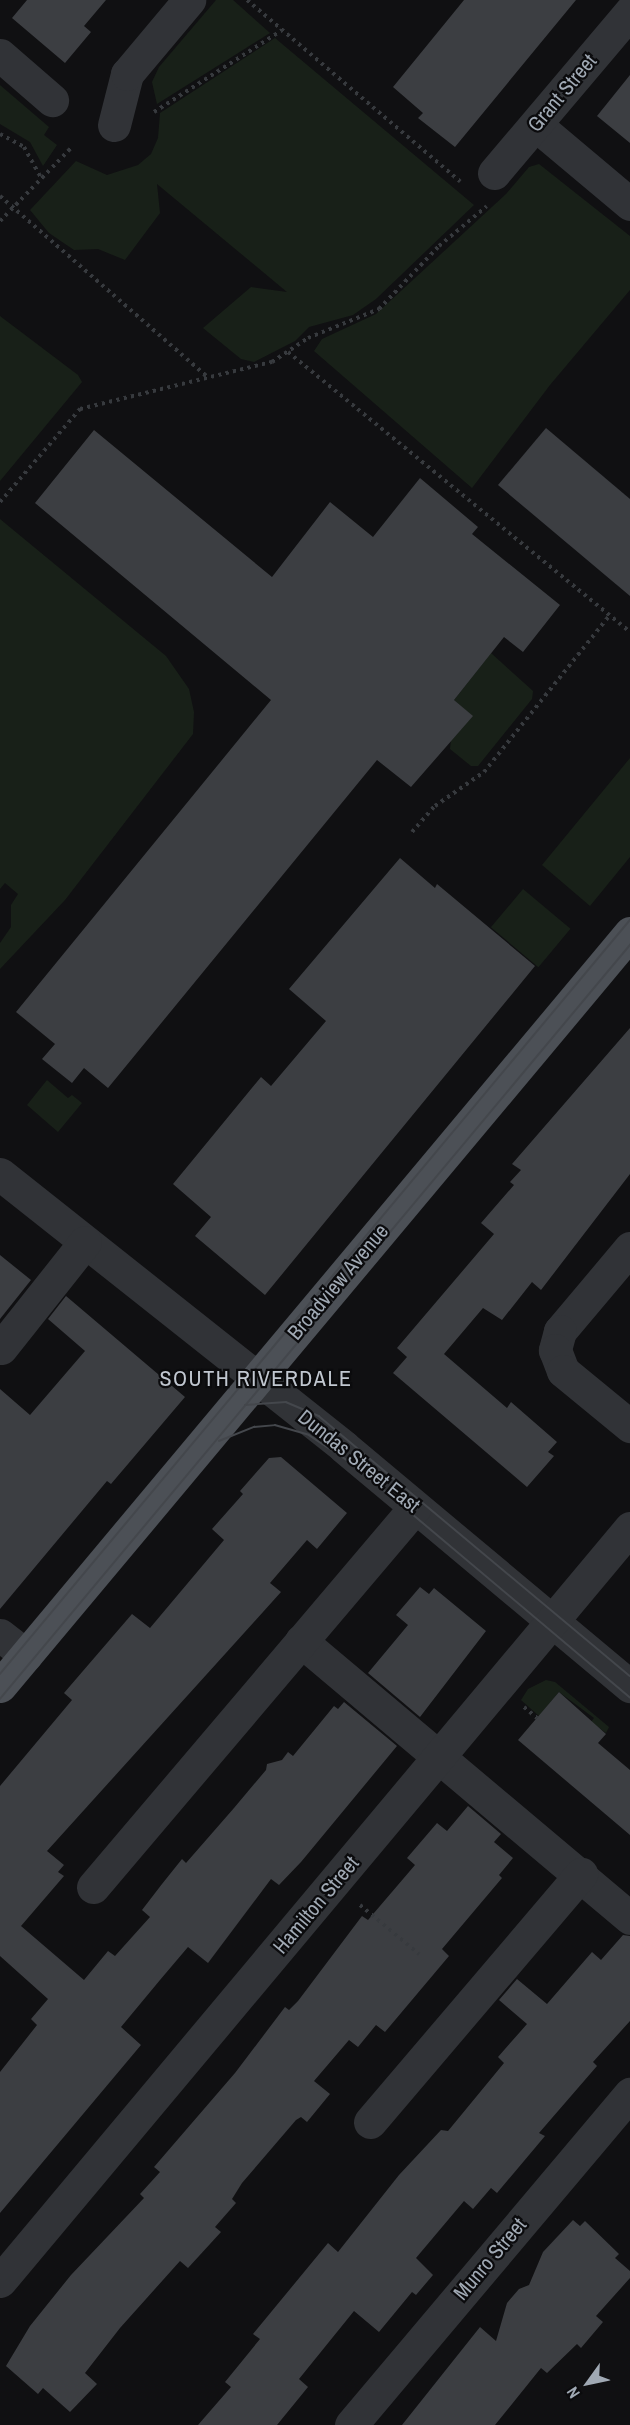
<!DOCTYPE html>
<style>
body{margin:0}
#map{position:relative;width:630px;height:2425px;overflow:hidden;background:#101012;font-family:"Archivo Narrow",sans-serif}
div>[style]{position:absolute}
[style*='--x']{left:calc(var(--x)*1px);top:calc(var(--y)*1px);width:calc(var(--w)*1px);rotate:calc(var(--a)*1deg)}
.green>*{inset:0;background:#182018;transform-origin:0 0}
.building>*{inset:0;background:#3c3e42}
.path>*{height:4px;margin-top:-2px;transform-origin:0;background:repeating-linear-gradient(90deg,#373a3e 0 3px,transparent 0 7.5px)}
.minor>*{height:33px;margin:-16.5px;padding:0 16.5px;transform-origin:16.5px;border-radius:16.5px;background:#313337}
.major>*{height:33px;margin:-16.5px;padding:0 16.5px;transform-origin:16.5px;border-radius:16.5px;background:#4c5056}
.tram>*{height:1.5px;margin:-0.75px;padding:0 0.75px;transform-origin:0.75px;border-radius:0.75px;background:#44474c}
span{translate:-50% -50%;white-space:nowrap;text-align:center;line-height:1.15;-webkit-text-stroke:4.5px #0b0b0d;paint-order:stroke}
.street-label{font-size:21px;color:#a0a9b4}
.neighbourhood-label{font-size:22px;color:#c1c7d0;letter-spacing:1.5px}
.north{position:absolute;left:558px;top:2353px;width:60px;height:60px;-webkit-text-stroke:4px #0b0b0d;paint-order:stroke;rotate:237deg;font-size:16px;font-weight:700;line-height:24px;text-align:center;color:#a0a9b4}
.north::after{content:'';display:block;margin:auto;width:21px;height:27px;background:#a0a9b4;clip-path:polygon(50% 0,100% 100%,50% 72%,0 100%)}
</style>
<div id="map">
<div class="green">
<div style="clip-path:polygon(216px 0,233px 0,270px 33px,157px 104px,152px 82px,159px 67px)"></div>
<div style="clip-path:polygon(275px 38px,474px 205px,376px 299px,353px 315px,309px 327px,295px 341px,254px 362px,241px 359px,203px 328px,251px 287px,287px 292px,157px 184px,160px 213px,125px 260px,98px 249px,74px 250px,49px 233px,30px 210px,76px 161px,107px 175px,138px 165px,151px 154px,158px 138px,160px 113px)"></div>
<div style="clip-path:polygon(0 85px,49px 127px,44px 135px,57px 145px,43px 166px,30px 142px,0 124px)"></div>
<div style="clip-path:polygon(539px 164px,630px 236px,630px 290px,550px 385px,472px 488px,314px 351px,322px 339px,376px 314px,506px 194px,529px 167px)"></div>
<div style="clip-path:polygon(0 316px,78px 375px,82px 382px,0 481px)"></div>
<div style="clip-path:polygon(0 519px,166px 656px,189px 689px,194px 712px,193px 734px,65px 900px,0 969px,0 943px,11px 927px,11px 905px,18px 894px,5px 883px,0 889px)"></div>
<div style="clip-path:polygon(491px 653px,533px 691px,532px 699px,478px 766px,471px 766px,450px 749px,451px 741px,472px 716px,454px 700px)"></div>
<div style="clip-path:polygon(630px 758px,630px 857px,590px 906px,542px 865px)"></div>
<div style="left:523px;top:889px;width:62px;height:50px;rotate:40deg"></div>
<div style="clip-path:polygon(47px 1080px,68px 1098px,72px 1095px,82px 1103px,58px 1132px,27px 1105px)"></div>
<div style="clip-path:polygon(546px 1680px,555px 1682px,609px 1727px,606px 1733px,591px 1722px,594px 1718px,559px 1692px,539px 1716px,521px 1700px,528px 1689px)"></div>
</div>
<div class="building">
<div style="clip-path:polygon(27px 0,106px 0,84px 26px,91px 32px,65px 63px,12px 18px)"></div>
<div style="clip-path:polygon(464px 0,576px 0,455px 147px,418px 118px,423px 113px,393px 87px)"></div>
<div style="clip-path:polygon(630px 75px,630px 143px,597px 116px)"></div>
<div style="clip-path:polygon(546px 428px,630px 499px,630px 596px,498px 485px)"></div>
<div style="clip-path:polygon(94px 430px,272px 577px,330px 502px,373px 537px,420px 478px,478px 527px,472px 534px,560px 605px,523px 652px,504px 637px,454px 700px,473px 716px,411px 787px,377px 760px,108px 1088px,84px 1068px,72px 1083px,42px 1059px,55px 1044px,16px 1012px,271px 700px,35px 503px)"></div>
<div style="clip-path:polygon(400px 858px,435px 888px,437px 884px,535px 966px,265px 1295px,195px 1236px,211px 1217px,173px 1184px,261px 1077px,271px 1086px,326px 1021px,289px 989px)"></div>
<div style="clip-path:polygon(630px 1028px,630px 1174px,541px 1290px,532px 1282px,502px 1320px,483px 1308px,444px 1354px,507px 1408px,511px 1402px,557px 1442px,548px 1452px,554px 1456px,527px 1487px,393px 1373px,407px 1357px,397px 1348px,494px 1234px,481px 1223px,514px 1185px,510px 1182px,521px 1170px,512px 1164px)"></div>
<div style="clip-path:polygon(0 1255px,31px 1280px,0 1319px)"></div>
<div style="clip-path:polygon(66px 1296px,185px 1397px,111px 1484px,107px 1481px,0 1609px,0 1389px,30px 1415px,85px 1351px,48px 1319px)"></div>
<div style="clip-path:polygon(281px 1457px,347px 1513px,317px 1549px,307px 1540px,270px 1583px,281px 1592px,47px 1851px,64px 1865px,58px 1872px,64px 1876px,21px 1926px,84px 1980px,108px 1951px,115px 1956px,150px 1917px,142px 1910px,162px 1884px,182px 1859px,186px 1863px,234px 1808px,266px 1770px,267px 1764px,282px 1760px,288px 1752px,293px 1756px,334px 1706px,338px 1709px,344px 1702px,397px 1746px,301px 1862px,279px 1885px,271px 1879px,208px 1963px,188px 1947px,160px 1980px,121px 2027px,141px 2045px,0 2213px,0 2072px,37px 2025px,31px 2019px,48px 1999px,0 1956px,0 1786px,72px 1700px,64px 1693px,132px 1614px,150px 1628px,224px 1540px,212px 1529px,243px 1494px,240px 1491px,269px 1458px)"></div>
<div style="clip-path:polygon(420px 1587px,429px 1594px,434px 1588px,486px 1631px,420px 1717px,368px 1673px,408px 1625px,396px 1615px)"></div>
<div style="clip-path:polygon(559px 1692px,606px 1734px,598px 1743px,630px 1770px,630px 1835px,518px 1740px)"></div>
<div style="clip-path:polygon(468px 1806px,501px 1834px,494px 1842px,513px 1858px,499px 1875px,502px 1878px,442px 1949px,449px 1956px,385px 2032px,376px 2025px,358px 2047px,349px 2040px,314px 2081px,330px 2094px,307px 2122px,301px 2117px,296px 2120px,242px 2183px,232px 2199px,236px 2203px,215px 2227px,221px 2232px,188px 2268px,180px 2261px,120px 2328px,85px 2373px,97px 2384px,70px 2412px,43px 2388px,38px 2394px,6px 2366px,30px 2326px,71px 2275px,144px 2198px,140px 2194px,160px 2172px,154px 2167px,235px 2073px,285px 2007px,289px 2010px,298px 2001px,362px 1916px,368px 1920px,415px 1865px,407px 1858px,437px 1823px,447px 1831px)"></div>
<div style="clip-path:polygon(623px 1935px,630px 1936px,630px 2021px,593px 2062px,597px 2066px,539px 2133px,545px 2136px,497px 2193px,491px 2188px,473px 2209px,464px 2201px,416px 2258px,433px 2275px,416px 2295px,412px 2292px,379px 2332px,354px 2311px,299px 2379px,308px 2387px,277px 2425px,198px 2425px,231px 2387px,225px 2382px,260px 2339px,253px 2334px,328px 2243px,338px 2252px,399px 2175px,441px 2130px,448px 2131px,504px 2063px,498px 2057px,527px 2024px,499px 2000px,517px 1979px,547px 2004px,592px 1952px,601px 1960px)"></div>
<div style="clip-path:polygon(573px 2220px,580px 2226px,585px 2221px,619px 2254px,615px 2258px,630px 2271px,630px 2278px,596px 2316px,603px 2322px,581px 2348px,577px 2344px,547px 2373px,541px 2368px,495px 2425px,402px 2425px,480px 2327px,496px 2341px,507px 2303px,519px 2289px,529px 2285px,543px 2252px)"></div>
</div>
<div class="path">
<div style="--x:247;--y:0;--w:280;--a:40.4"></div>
<div style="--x:154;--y:112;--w:152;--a:-32.6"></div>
<div style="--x:0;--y:134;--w:27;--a:28"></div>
<div style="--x:24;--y:147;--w:35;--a:61"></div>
<div style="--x:0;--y:196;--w:274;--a:41.1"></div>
<div style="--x:0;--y:221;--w:102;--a:-45.8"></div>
<div style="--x:288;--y:352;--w:442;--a:39.3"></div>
<div style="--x:0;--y:502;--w:123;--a:-49.3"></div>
<div style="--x:80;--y:409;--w:198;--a:-13.8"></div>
<div style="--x:272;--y:362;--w:43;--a:-33.7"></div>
<div style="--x:308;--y:338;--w:77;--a:-22.2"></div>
<div style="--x:379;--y:309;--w:87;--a:-46.4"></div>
<div style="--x:439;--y:246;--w:62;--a:-39.8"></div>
<div style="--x:412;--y:832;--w:35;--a:-49"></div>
<div style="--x:435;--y:806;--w:60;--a:-34.8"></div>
<div style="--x:484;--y:772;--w:201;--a:-51.3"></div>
<div style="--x:524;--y:1707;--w:17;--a:40"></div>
<div style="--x:360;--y:1905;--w:77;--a:39.7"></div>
</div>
<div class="minor">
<div style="--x:0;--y:55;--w:69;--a:40.9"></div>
<div style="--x:114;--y:125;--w:53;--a:-75.7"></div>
<div style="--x:127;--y:74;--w:97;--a:-50"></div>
<div style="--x:536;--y:125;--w:123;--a:40"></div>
<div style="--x:494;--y:173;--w:211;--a:-49.8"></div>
<div style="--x:0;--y:1174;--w:439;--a:38.4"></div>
<div style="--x:344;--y:1447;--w:373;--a:39.9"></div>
<div style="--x:630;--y:1248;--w:109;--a:130.1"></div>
<div style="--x:560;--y:1331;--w:20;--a:105"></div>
<div style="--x:555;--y:1350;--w:22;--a:69"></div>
<div style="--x:563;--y:1371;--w:87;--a:39.4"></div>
<div style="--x:1;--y:1348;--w:135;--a:-51.6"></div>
<div style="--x:0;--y:1635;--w:33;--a:38"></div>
<div style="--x:301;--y:1641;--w:430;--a:40.1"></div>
<div style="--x:93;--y:1887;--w:498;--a:-49.7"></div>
<div style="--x:370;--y:2122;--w:326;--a:-49.6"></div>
<div style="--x:0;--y:2281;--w:982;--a:-50.08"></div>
<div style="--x:351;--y:2425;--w:433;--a:-49.9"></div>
</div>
<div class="major">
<div style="--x:0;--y:1686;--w:982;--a:-50.08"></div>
</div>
<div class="tram">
<div style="--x:245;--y:1405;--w:41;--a:-4.2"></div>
<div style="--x:286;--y:1402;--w:36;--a:23"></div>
<div style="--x:319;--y:1416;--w:405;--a:39.9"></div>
<div style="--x:219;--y:1441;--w:38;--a:-22"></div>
<div style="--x:254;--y:1427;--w:21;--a:-5"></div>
<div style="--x:275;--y:1425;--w:35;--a:16"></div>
<div style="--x:309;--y:1435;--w:53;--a:33.4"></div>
<div style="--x:353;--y:1464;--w:362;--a:40.1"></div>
<div style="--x:0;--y:1674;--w:983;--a:-50.12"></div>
<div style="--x:0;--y:1699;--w:983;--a:-50.12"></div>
</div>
<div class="street-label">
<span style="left:562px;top:93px;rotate:-50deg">Grant Street</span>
<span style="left:338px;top:1282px;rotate:-50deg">Broadview Avenue</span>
<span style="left:359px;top:1461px;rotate:39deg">Dundas Street East</span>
<span style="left:316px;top:1905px;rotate:-50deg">Hamilton Street</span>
<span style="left:490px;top:2259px;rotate:-50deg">Munro Street</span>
</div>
<div class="neighbourhood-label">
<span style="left:256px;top:1379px">SOUTH RIVERDALE</span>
</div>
<div class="north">N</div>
</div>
